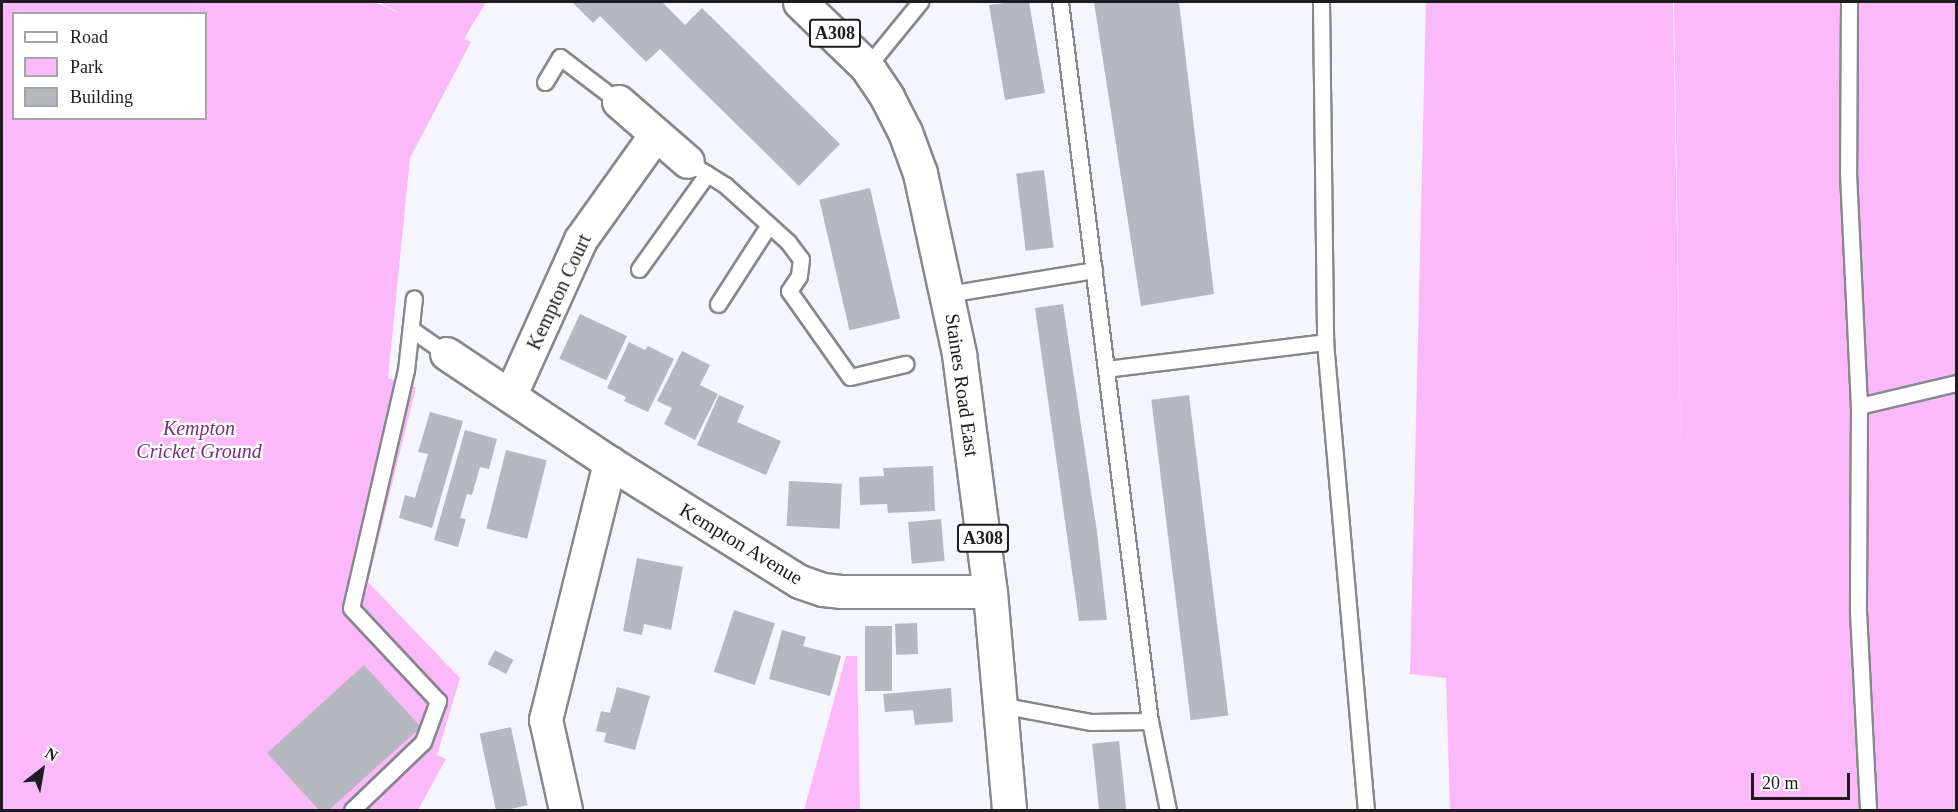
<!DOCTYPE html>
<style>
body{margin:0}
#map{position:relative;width:1958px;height:812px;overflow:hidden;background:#f5f6fd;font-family:Georgia,serif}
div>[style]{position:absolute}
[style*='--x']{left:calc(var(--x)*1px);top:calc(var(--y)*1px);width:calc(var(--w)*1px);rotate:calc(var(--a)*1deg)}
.green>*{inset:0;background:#fcb9fa}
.building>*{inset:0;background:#b5b9bf;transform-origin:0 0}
.roads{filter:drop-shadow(2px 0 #87888e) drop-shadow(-2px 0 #87888e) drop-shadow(0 2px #87888e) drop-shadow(0 -2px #87888e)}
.service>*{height:15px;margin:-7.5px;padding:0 7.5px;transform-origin:7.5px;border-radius:7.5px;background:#fff}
.minor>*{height:32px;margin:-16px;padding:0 16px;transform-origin:16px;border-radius:16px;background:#fff}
.trunk>*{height:33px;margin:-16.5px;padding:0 16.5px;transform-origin:16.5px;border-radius:16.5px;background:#fff}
span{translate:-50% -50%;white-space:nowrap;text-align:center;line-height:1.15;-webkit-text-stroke:4.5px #fff;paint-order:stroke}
.shield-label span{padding:2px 4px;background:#fff;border:2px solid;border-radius:4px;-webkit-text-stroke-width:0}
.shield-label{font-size:18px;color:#1d1d20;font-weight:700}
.street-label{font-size:20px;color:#1d1d20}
.park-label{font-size:20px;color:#792c7a;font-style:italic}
.frame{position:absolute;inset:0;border:3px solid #1d1d20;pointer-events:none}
.legend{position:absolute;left:12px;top:12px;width:195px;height:108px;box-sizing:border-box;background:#fff;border:2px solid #a5a5a6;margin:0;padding:8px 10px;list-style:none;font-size:18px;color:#1d1d20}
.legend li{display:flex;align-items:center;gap:12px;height:30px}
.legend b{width:30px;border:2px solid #a5a5a6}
.north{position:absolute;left:12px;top:740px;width:60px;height:60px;-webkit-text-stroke:4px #fff;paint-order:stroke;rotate:31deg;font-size:16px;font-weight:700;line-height:24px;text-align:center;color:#1d1d20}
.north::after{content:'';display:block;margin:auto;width:21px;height:27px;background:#1d1d20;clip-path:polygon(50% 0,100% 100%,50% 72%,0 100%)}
.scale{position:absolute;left:1751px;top:773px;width:99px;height:27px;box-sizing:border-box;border:3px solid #1d1d20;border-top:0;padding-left:8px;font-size:18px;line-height:21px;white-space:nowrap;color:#1d1d20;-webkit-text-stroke:4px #fff;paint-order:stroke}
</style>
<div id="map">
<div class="green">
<div style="clip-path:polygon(evenodd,2px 2px,375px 2px,401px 14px,379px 2px,486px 2px,464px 39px,471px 42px,410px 158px,388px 378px,416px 387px,368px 582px,460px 678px,437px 755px,446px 759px,418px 810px,2px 809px,2px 2px,14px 14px,206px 14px,206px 118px,14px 118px,14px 14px)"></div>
<div style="clip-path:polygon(1426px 2px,1673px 2px,1681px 463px,1674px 2px,1956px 2px,1956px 810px,1450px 810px,1446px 678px,1410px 674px)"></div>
<div style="clip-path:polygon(846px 656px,857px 656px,860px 810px,804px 810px)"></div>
</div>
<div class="building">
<div style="clip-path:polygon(572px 2px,662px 2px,685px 25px,702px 8px,840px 144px,799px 186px,660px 49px,646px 62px,600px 16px,593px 23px)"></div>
<div style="clip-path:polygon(1012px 2px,1029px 2px,1045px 93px,1005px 100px,989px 5px)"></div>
<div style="clip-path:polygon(1094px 2px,1179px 2px,1214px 294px,1141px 306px)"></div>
<div style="left:1044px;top:170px;width:78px;height:28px;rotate:83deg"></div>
<div style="left:870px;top:188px;width:134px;height:52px;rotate:77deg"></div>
<div style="clip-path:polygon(1063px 304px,1097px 532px,1107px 620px,1079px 621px,1035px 308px)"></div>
<div style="left:580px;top:314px;width:52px;height:49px;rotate:25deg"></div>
<div style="clip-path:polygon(629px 342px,645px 350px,648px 346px,674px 359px,648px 412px,624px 401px,626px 397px,607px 388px)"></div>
<div style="clip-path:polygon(682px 351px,710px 365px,700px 385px,718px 394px,695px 440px,664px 424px,672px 408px,657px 401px)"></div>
<div style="clip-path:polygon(719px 395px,744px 406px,737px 422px,781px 441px,766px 475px,697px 445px)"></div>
<div style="left:1189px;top:395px;width:323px;height:38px;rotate:83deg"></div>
<div style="clip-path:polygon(430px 412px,463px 421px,432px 528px,399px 518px,405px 495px,415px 498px,428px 454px,418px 452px)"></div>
<div style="clip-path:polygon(465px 430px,497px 439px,489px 469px,480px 467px,472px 495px,467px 494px,460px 518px,466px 519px,458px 547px,434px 540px)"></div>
<div style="left:506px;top:450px;width:42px;height:81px;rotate:14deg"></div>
<div style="clip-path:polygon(933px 466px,935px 511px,888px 513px,887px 504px,860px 505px,859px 477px,884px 476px,883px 468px)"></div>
<div style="left:789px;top:481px;width:53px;height:45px;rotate:3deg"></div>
<div style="left:941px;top:519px;width:42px;height:33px;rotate:85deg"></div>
<div style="clip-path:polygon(637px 558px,683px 567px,671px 630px,644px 624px,642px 635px,623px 631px)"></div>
<div style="left:734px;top:610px;width:43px;height:65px;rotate:18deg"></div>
<div style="left:917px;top:623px;width:31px;height:22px;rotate:88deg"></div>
<div style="left:865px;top:626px;width:27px;height:65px"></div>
<div style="clip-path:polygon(782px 630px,806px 637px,803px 646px,841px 656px,830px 696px,769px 679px)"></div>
<div style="left:495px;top:650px;width:21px;height:16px;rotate:28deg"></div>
<div style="clip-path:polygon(364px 665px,421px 727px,329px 810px,319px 810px,267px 753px)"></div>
<div style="clip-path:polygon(617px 687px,650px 696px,635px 750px,604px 742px,606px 733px,596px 731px,601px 711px,610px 713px)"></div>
<div style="clip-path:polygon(951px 688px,953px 722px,915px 725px,913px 710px,885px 712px,883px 694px)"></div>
<div style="left:511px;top:727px;width:80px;height:32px;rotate:78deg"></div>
<div style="left:1119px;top:741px;width:69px;height:27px;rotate:84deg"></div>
</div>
<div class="roads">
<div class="service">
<div style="--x:1060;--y:2;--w:725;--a:82.87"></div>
<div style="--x:1150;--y:721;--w:91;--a:78.6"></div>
<div style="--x:1321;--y:2;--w:340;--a:89.3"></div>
<div style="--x:1325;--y:342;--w:470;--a:85"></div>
<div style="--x:1849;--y:2;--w:171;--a:90.3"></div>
<div style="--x:1848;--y:173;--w:233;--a:87.3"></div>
<div style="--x:1859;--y:406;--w:205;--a:90.3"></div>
<div style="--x:1858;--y:611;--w:199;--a:87.1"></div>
<div style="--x:867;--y:67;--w:84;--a:-50.8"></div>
<div style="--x:545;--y:82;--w:29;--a:-59"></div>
<div style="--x:560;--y:57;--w:74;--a:37.3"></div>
<div style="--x:688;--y:162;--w:44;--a:31.9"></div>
<div style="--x:725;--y:185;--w:85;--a:42.1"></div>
<div style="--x:788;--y:242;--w:21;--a:53"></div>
<div style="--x:801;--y:259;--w:17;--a:97"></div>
<div style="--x:799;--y:276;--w:18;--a:124"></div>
<div style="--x:789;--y:291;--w:105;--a:54.7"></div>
<div style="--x:850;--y:377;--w:57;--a:-13.3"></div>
<div style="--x:639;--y:269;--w:117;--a:-54.4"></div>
<div style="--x:948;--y:294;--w:148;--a:-9.3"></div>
<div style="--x:718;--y:304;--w:94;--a:-57.2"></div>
<div style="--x:411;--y:329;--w:44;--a:34.8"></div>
<div style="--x:1106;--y:369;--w:221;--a:-7"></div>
<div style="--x:1859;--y:406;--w:100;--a:-13.3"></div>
<div style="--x:1000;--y:705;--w:93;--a:10.6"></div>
<div style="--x:1091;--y:722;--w:59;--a:-1"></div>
<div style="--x:352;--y:810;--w:98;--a:-43.8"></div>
<div style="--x:423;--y:742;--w:44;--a:-69.9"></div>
<div style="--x:438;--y:701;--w:127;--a:-133.1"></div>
<div style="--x:351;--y:608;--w:244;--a:-77"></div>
<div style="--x:406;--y:370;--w:72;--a:-83.7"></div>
</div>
<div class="minor">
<div style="--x:619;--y:102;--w:91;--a:41"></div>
<div style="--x:447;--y:354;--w:196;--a:33.8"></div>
<div style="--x:610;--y:463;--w:224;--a:32.1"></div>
<div style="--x:800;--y:582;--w:24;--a:19"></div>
<div style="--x:823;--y:590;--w:18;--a:6"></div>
<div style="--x:841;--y:592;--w:149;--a:0"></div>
<div style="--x:511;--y:395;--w:170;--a:-65.7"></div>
<div style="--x:581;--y:240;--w:129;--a:-54.5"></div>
<div style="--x:566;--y:810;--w:92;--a:-102.5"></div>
<div style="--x:546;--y:720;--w:265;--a:-76"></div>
</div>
<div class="trunk">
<div style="--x:800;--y:2;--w:93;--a:44.1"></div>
<div style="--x:867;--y:67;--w:36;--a:56"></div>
<div style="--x:887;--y:97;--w:39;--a:63"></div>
<div style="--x:905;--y:132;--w:44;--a:69.9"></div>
<div style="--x:920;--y:173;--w:185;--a:77.8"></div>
<div style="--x:959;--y:354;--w:240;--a:82.6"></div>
<div style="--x:990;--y:592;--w:219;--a:85"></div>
</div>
</div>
<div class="shield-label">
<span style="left:835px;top:33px">A308</span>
<span style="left:983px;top:538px">A308</span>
</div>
<div class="street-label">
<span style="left:559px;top:292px;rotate:-65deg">Kempton Court</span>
<span style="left:962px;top:385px;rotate:82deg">Staines Road East</span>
<span style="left:741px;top:544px;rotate:31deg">Kempton Avenue</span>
</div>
<div class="park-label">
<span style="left:199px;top:440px">Kempton<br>Cricket Ground</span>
</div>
<div class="frame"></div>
<ul class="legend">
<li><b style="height:8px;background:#fff"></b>Road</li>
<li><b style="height:16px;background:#fcb9fa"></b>Park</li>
<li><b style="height:16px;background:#b5b9bf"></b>Building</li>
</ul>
<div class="north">N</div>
<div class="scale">20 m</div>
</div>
